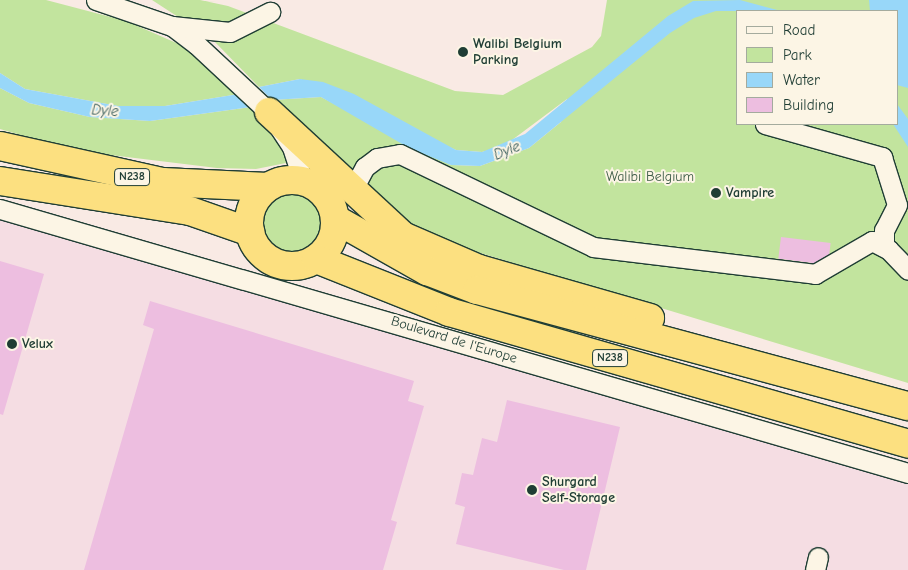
<!DOCTYPE html>
<style>
body{margin:0}
#map{position:relative;width:908px;height:570px;overflow:hidden;background:#f9eae4;font-family:"Comic Neue",sans-serif}
div>[style]{position:absolute}
[style*='--x']{left:calc(var(--x)*1px);top:calc(var(--y)*1px);width:calc(var(--w)*1px);rotate:calc(var(--a)*1deg)}
.built>*{inset:0;background:#f5dde3}
.green>*{inset:0;background:#c2e49e}
.round{border-radius:50%}
.water>*{inset:0;background:#98d7f9}
.building>*{inset:0;background:#edbee0;transform-origin:0 0}
.roads{filter:drop-shadow(1px 0 #1f3d34) drop-shadow(-1px 0 #1f3d34) drop-shadow(0 1px #1f3d34) drop-shadow(0 -1px #1f3d34)}
.minor>*{height:19px;margin:-9.5px;padding:0 9.5px;transform-origin:9.5px;border-radius:9.5px;background:#fcf5e5}
.highway>*{height:28px;margin:-14px;padding:0 14px;transform-origin:14px;border-radius:14px;background:#fce080}
.highway>.ring{margin:-14px;padding:0;box-sizing:content-box;background:none;border:28px solid #fce080;border-radius:50%}
.dots>*{width:14px;height:14px;translate:-50% -50%;box-sizing:border-box;border:2px solid #fcf5e5;border-radius:50%}
span{translate:-50% -50%;white-space:nowrap;text-align:center;line-height:1.15;-webkit-text-stroke:4px #fcf5e5;paint-order:stroke}
.shield-label span{padding:1px 4px;background:#fcf5e5;border:1px solid;border-radius:4px;-webkit-text-stroke-width:0}
.shield-label{font-size:12px;color:#1f3d34;font-weight:700}
.poi-label{font-size:14px;color:#1f3d34;font-weight:700}
.left{translate:0 -50%;text-align:left}
.park-label{font-size:14px;color:#405e49}
.street-label{font-size:14px;color:#1f3d34}
.water-label{font-size:15px;color:#375c5b;font-style:italic}
.legend{position:absolute;left:736px;top:10px;width:162px;height:115px;box-sizing:border-box;background:#fcf5e5;border:1px solid #a4ab9e;margin:0;padding:6px 9px;list-style:none;font-size:15px;color:#1f3d34}
.legend li{display:flex;align-items:center;gap:10px;height:25px}
.legend b{width:25px;border:1px solid #a4ab9e}
</style>
<div id="map">
<div class="built">
<div style="clip-path:polygon(0 201px,908px 462px,908px 570px,0 570px)"></div>
</div>
<div class="green">
<div style="clip-path:polygon(0 0,46px 0,126px 21px,181px 45px,239px 94px,165px 106px,118px 106px,25px 89px,0 73px)"></div>
<div style="clip-path:polygon(evenodd,152px 0,200px 0,228px 6px,455px 91px,503px 95px,592px 47px,601px 36px,607px 0,908px 0,908px 383px,411px 232px,272px 100px,321px 97px,451px 165px,480px 166px,529px 148px,561px 122px,567px 99px,504px 146px,482px 152px,456px 150px,300px 79px,259px 87px,212px 39px,152px 0,737px 11px,897px 11px,897px 124px,737px 124px,737px 11px)"></div>
<div style="clip-path:polygon(0 88px,29px 103px,90px 117px,150px 121px,251px 107px,291px 162px,256px 169px,217px 168px,94px 153px,24px 136px,0 129px)"></div>
<div class="round" style="left:262px;top:192px;width:62px;height:62px"></div>
</div>
<div class="water">
<div style="clip-path:polygon(740px 0,781px 11px,716px 11px,694px 18px,670px 33px,529px 148px,480px 166px,451px 165px,409px 148px,321px 97px,272px 100px,259px 87px,300px 79px,323px 82px,354px 94px,456px 150px,482px 152px,525px 134px,668px 16px,693px 1px)"></div>
<div style="clip-path:polygon(869px 0,908px 0,908px 88px,897px 85px,897px 11px,870px 11px)"></div>
<div style="clip-path:polygon(0 73px,25px 89px,118px 106px,165px 106px,239px 94px,251px 107px,150px 121px,90px 117px,29px 103px,0 88px)"></div>
<div style="clip-path:polygon(897px 104px,908px 119px,908px 147px,893px 124px,897px 124px)"></div>
</div>
<div class="building">
<div style="left:781px;top:237px;width:50px;height:22px;rotate:7deg"></div>
<div style="clip-path:polygon(0 261px,44px 274px,3px 415px,0 414px)"></div>
<div style="clip-path:polygon(150px 301px,414px 381px,408px 401px,424px 406px,391px 520px,397px 522px,383px 570px,84px 570px,154px 329px,143px 325px)"></div>
<div style="clip-path:polygon(507px 400px,620px 427px,586px 570px,564px 570px,456px 544px,465px 507px,455px 504px,462px 473px,473px 475px,482px 438px,497px 442px)"></div>
</div>
<div class="roads">
<div class="minor">
<div style="--x:96;--y:0;--w:80;--a:18.9"></div>
<div style="--x:172;--y:26;--w:30;--a:37"></div>
<div style="--x:196;--y:44;--w:100;--a:43"></div>
<div style="--x:269;--y:112;--w:42;--a:56.7"></div>
<div style="--x:292;--y:147;--w:36;--a:72"></div>
<div style="--x:172;--y:26;--w:58;--a:5.9"></div>
<div style="--x:230;--y:32;--w:45;--a:-26.6"></div>
<div style="--x:765;--y:124;--w:122;--a:15.8"></div>
<div style="--x:882;--y:157;--w:50;--a:72.6"></div>
<div style="--x:897;--y:205;--w:28;--a:117"></div>
<div style="--x:884;--y:230;--w:17;--a:90"></div>
<div style="--x:352;--y:191;--w:27;--a:-62"></div>
<div style="--x:365;--y:167;--w:15;--a:-37"></div>
<div style="--x:377;--y:158;--w:23;--a:-10"></div>
<div style="--x:400;--y:154;--w:214;--a:25.7"></div>
<div style="--x:593;--y:247;--w:224;--a:6.9"></div>
<div style="--x:815;--y:274;--w:66;--a:-30.1"></div>
<div style="--x:872;--y:241;--w:18;--a:27"></div>
<div style="--x:888;--y:249;--w:29;--a:46"></div>
<div style="--x:0;--y:209;--w:946;--a:16.21"></div>
<div style="--x:815;--y:570;--w:13;--a:-77"></div>
</div>
<div class="highway">
<div style="--x:269;--y:112;--w:183;--a:42.8"></div>
<div style="--x:403;--y:236;--w:83;--a:23.5"></div>
<div style="--x:479;--y:269;--w:178;--a:16"></div>
<div style="--x:0;--y:146;--w:167;--a:12.5"></div>
<div style="--x:163;--y:182;--w:105;--a:2.7"></div>
<div class="ring" style="left:249px;top:180px;width:58px;height:58px"></div>
<div style="--x:0;--y:181;--w:192;--a:9"></div>
<div style="--x:190;--y:211;--w:64;--a:19.3"></div>
<div style="--x:335;--y:219;--w:106;--a:29.5"></div>
<div style="--x:427;--y:271;--w:53;--a:20.8"></div>
<div style="--x:477;--y:290;--w:446;--a:15.1"></div>
<div style="--x:316;--y:259;--w:143;--a:21.7"></div>
<div style="--x:449;--y:312;--w:478;--a:16"></div>
</div>
</div>
<div class="dots">
<div style="left:463px;top:52px;background:#1f3d34"></div>
<div style="left:716px;top:193px;background:#1f3d34"></div>
<div style="left:12px;top:344px;background:#1f3d34"></div>
<div style="left:532px;top:490px;background:#1f3d34"></div>
</div>
<div class="shield-label">
<span style="left:132px;top:177px">N238</span>
<span style="left:610px;top:358px">N238</span>
</div>
<div class="poi-label">
<span class="left" style="left:473px;top:52px">Walibi Belgium<br>Parking</span>
<span class="left" style="left:726px;top:193px">Vampire</span>
<span class="left" style="left:22px;top:344px">Velux</span>
<span class="left" style="left:542px;top:490px">Shurgard<br>Self-Storage</span>
</div>
<div class="park-label">
<span style="left:650px;top:177px">Walibi Belgium</span>
</div>
<div class="street-label">
<span style="left:454px;top:340px;rotate:17deg">Boulevard de l'Europe</span>
</div>
<div class="water-label">
<span style="left:105px;top:111px;rotate:4deg">Dyle</span>
<span style="left:507px;top:151px;rotate:-22deg">Dyle</span>
</div>
<ul class="legend">
<li><b style="height:6px;background:#fcf5e5"></b>Road</li>
<li><b style="height:14px;background:#c2e49e"></b>Park</li>
<li><b style="height:14px;background:#98d7f9"></b>Water</li>
<li><b style="height:14px;background:#edbee0"></b>Building</li>
</ul>
</div>
